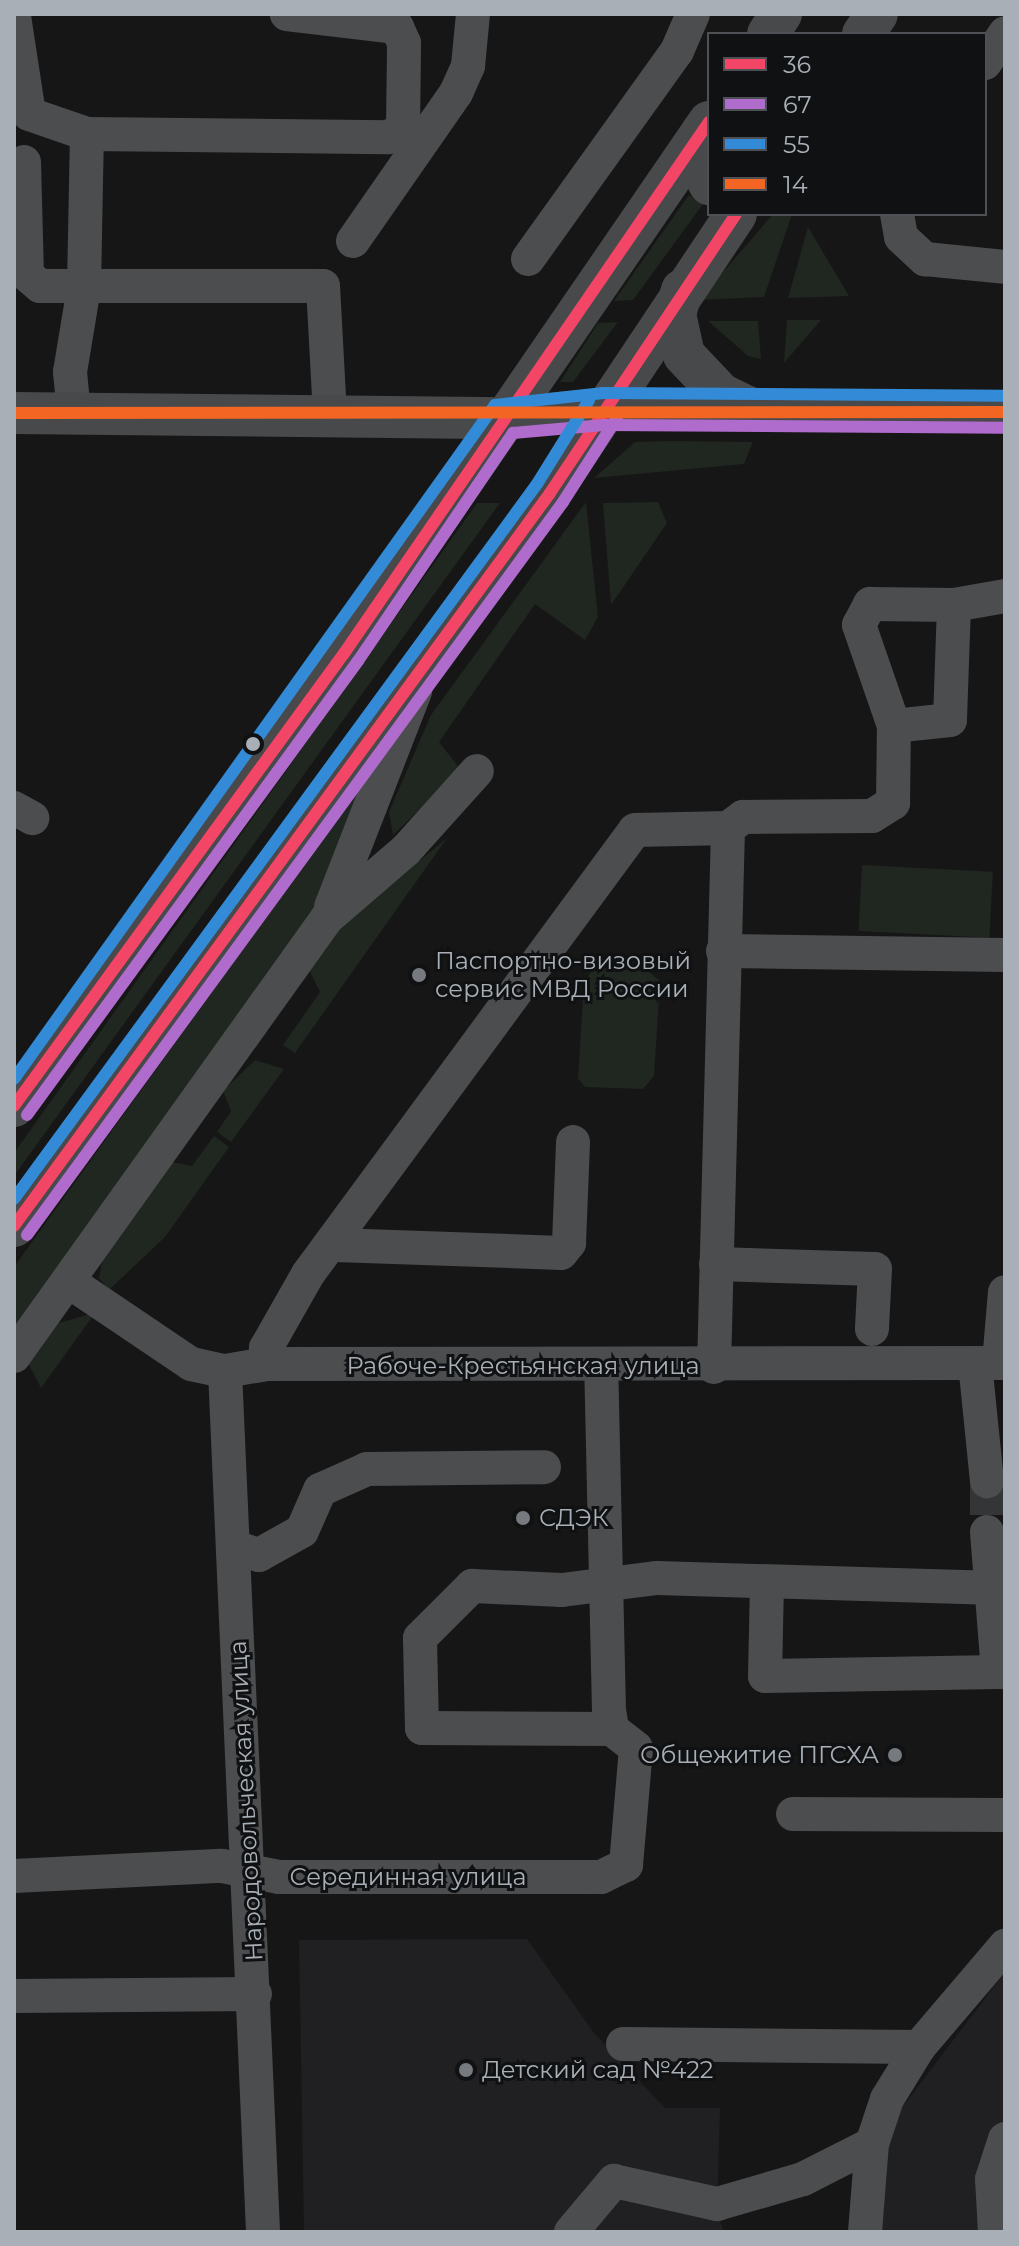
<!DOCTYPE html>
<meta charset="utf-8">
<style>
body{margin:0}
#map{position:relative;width:1019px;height:2246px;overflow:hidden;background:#161616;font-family:Montserrat,sans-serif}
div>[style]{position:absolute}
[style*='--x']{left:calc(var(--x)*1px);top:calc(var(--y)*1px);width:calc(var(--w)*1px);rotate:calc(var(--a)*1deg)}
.built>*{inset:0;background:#202022}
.green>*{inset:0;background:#202620;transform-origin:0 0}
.minor-tunnel>*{height:34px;margin-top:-17px;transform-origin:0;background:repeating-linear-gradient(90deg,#333536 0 34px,transparent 0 51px)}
.minor>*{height:34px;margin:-17px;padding:0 17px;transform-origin:17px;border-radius:17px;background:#4b4d4f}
.major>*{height:42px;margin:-21px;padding:0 21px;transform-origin:21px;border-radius:21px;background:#48494b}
.bus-1>*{height:12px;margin:-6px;padding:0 6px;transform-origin:6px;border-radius:6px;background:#f34667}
.bus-2>*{height:12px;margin:-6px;padding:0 6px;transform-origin:6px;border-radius:6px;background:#b06ccc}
.bus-3>*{height:12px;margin:-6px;padding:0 6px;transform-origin:6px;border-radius:6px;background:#338bd7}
.bus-4>*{height:12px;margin:-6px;padding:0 6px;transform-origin:6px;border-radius:6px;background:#f26522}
.dots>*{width:22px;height:22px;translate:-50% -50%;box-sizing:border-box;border:4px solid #101112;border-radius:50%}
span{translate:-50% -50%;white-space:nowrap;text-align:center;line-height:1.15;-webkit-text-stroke:6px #101112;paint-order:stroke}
.poi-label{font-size:24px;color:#a9afb6}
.left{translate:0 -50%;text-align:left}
.right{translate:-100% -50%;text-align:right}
.street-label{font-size:24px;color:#a9afb6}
.frame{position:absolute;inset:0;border:16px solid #a9afb6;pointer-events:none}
.legend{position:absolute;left:707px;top:32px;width:280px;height:184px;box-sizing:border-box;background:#101112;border:2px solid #4d5054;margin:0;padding:10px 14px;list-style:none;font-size:24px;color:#a9afb6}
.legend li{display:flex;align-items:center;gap:16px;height:40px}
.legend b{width:40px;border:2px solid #4d5054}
</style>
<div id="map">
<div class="built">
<div style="clip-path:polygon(527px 1939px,594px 2033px,665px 2108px,720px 2108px,717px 2213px,724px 2232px,304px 2232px,299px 1940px)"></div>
<div style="clip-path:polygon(1005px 1972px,1005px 2232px,879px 2232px,891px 2122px)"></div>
</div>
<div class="green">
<div style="clip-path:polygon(689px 195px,703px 204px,633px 300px,614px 301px)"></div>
<div style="clip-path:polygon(773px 214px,792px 214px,764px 297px,699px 300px)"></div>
<div style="clip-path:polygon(808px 227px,849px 296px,788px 298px)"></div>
<div style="clip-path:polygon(787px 320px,821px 320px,784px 363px)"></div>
<div style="clip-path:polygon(708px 321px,758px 321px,761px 359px,748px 356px)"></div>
<div style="clip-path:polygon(618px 322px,573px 382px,560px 382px,598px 323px)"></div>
<div style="clip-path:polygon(635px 442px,671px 441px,753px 442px,744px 464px,594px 478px)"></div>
<div style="clip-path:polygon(586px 502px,598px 617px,585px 640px,535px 604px,439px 742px,461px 770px,393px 835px,389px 812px,431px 715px)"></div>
<div style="clip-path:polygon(658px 502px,667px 523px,611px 605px,603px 503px)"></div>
<div style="clip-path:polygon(477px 503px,500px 503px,14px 1176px,14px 1153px)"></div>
<div style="clip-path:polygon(376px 764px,309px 919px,14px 1331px,14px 1267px)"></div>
<div style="clip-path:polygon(447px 838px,295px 1053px,283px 1045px,320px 992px,309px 970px,343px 924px)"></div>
<div style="left:862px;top:865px;width:131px;height:66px;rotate:3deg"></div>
<div style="clip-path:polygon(605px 968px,648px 971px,660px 981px,654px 1076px,643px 1089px,585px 1087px,578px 1078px,584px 985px,592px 970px)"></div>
<div style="clip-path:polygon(255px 1060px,284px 1069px,231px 1142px,217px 1132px,231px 1111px,223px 1091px)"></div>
<div style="clip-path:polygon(214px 1136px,229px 1147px,165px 1237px,109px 1290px,99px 1278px,103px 1257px,172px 1162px,192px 1166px)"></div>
<div style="clip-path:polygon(95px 1313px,41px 1388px,28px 1363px,58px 1323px)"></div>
</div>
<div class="minor-tunnel">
<div style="--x:987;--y:1481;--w:51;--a:90"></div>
</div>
<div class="minor">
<div style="--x:14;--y:16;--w:99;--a:81.3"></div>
<div style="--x:29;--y:114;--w:61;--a:19"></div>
<div style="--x:87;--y:134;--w:301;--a:0.6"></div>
<div style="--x:388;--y:137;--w:17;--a:-25"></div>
<div style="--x:403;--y:130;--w:87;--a:-89.3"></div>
<div style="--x:404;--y:43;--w:17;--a:-114"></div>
<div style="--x:397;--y:27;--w:111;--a:-173.3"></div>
<div style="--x:985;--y:63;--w:36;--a:-56"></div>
<div style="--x:24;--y:162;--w:113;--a:88.5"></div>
<div style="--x:27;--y:275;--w:17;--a:40"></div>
<div style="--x:40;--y:286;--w:283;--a:0"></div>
<div style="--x:323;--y:286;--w:131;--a:86.9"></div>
<div style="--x:897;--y:214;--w:23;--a:80"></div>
<div style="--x:901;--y:237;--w:33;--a:43"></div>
<div style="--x:925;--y:259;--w:80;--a:5.7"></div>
<div style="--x:353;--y:241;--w:180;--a:-55.2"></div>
<div style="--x:456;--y:93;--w:30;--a:-66"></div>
<div style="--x:468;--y:66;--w:52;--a:-84.5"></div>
<div style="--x:528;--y:259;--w:256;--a:-54.4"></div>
<div style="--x:677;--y:51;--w:40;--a:-66.6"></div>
<div style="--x:74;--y:414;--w:42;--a:-95.4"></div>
<div style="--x:70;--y:372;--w:86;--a:-80.6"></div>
<div style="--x:84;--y:287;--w:153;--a:-88.9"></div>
<div style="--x:954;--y:605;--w:52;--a:-10"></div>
<div style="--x:14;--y:808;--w:21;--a:29"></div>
<div style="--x:331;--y:907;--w:232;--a:-68.7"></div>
<div style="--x:723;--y:951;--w:282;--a:0.8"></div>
<div style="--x:335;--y:1245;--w:226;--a:2"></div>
<div style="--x:561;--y:1253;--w:13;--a:-51"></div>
<div style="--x:569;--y:1243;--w:101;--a:-87.7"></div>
<div style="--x:716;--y:1264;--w:159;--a:1.8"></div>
<div style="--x:875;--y:1269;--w:60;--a:92.9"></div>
<div style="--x:68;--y:1281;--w:148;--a:34"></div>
<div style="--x:191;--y:1364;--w:35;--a:12"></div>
<div style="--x:225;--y:1371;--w:43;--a:-9.5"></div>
<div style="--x:267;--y:1364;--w:738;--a:-0.08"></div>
<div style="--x:14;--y:1356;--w:538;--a:-54.45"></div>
<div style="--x:327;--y:918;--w:104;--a:-40.7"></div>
<div style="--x:406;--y:850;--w:106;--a:-48.1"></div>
<div style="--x:975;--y:1363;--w:119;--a:84.2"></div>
<div style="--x:999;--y:1363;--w:71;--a:-85.2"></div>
<div style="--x:267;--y:1364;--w:16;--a:-94"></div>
<div style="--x:266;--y:1348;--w:85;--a:-60.4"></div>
<div style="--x:308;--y:1274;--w:551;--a:-53.63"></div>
<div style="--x:635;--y:830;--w:93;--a:-1.2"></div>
<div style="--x:728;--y:828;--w:19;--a:-36"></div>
<div style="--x:743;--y:817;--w:129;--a:-0.4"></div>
<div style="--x:872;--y:816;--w:25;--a:-32"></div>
<div style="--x:893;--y:803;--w:77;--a:-89.3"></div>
<div style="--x:894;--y:726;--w:107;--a:-109.1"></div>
<div style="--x:859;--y:625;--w:24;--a:-62"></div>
<div style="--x:870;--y:604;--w:84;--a:0.7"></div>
<div style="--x:954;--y:605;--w:115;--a:92"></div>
<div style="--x:950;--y:720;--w:56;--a:173.9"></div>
<div style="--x:714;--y:1367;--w:539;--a:-88.51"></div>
<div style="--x:225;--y:1371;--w:862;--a:87.47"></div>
<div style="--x:987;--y:1532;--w:140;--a:85.5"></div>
<div style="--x:998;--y:1672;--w:7;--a:0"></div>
<div style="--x:237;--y:1548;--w:23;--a:18"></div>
<div style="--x:259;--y:1555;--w:49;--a:-29.2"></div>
<div style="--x:302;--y:1531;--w:45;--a:-66.3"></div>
<div style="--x:320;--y:1490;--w:51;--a:-24.1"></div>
<div style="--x:367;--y:1469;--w:177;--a:-0.6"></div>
<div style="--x:767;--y:1582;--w:94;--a:91.2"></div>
<div style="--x:765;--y:1676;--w:233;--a:-1"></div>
<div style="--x:612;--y:1729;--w:190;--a:-179.7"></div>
<div style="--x:422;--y:1728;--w:90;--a:-91.3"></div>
<div style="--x:420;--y:1638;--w:74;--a:-45"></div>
<div style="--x:472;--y:1586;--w:90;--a:2.5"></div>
<div style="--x:562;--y:1590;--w:96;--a:-7.2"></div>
<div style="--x:657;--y:1578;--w:331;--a:1.7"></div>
<div style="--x:793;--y:1814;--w:212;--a:0.3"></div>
<div style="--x:14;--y:1876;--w:208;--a:-2.8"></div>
<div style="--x:222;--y:1866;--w:58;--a:10.9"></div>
<div style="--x:279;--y:1877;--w:322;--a:0"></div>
<div style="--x:601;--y:1877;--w:28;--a:-26"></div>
<div style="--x:626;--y:1865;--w:117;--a:-85.1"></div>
<div style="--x:636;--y:1748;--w:31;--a:-142"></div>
<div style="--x:612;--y:1729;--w:18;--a:-99"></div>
<div style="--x:609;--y:1711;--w:345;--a:-91.3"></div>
<div style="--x:14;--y:1996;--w:241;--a:-0.5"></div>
<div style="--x:623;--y:2044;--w:296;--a:0.6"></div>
<div style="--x:571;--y:2232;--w:67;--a:-49.9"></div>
<div style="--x:614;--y:2181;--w:106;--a:12.6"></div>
<div style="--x:717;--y:2204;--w:90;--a:-16.2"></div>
<div style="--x:803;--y:2179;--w:77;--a:-26.9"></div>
<div style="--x:865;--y:2232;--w:88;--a:-85.5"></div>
<div style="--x:872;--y:2144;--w:47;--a:-71.6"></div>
<div style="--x:887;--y:2099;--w:61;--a:-58.4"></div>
<div style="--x:919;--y:2047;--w:133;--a:-49.6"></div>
<div style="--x:995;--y:2232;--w:53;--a:-93.2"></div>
<div style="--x:992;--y:2179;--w:42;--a:-72"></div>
</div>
<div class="major">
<div style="--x:768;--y:34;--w:24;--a:-57"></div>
<div style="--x:863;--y:34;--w:24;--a:-55"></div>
<div style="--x:702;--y:132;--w:23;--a:110"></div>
<div style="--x:694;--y:154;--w:34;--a:63"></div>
<div style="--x:682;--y:290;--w:25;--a:106"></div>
<div style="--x:675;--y:314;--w:42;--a:77.6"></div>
<div style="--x:684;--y:355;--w:54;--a:46.5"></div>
<div style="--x:721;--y:394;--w:34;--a:26"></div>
<div style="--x:14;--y:413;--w:490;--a:0.6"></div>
<div style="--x:504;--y:418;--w:99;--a:-5.2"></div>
<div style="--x:603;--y:409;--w:402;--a:0.4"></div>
<div style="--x:14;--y:1106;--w:562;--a:-53.91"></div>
<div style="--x:345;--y:652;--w:643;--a:-55.52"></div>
<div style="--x:14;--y:1226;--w:908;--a:-53.82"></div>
<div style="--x:550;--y:493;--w:335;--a:-56.3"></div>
</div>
<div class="bus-1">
<div style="--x:14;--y:1106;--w:562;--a:-53.91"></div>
<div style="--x:345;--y:652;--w:643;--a:-55.52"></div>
<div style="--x:14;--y:1226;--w:908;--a:-53.82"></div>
<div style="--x:550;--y:493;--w:335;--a:-56.3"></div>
</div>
<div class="bus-2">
<div style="--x:27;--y:1115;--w:562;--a:-53.91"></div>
<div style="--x:358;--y:661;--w:276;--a:-55.8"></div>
<div style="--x:513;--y:433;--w:91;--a:-5"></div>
<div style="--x:604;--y:425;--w:401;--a:0.4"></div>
<div style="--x:27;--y:1235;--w:908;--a:-53.82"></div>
<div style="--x:563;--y:502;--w:100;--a:-57.3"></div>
</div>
<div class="bus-3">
<div style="--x:14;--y:1079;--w:828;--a:-54.49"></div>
<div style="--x:495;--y:405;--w:109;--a:-6.3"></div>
<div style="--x:603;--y:393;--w:402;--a:0.4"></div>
<div style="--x:14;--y:1199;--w:886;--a:-53.82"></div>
<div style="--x:537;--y:484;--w:99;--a:-58.2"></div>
</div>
<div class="bus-4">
<div style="--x:14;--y:413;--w:991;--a:-0.06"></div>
</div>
<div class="dots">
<div style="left:253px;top:744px;background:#a9afb6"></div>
<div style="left:419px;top:975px;background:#76797e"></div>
<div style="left:523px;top:1518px;background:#76797e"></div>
<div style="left:895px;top:1755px;background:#76797e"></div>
<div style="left:466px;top:2070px;background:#76797e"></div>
</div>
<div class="poi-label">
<span class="left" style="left:435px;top:975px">Паспортно-визовый<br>сервис МВД России</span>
<span class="left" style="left:539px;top:1518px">СДЭК</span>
<span class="right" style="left:879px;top:1755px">Общежитие ПГСХА</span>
<span class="left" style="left:482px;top:2070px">Детский сад №422</span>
</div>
<div class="street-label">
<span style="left:523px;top:1366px">Рабоче-Крестьянская улица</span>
<span style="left:246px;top:1801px;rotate:-93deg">Народовольческая улица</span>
<span style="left:408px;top:1877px">Серединная улица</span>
</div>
<div class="frame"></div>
<ul class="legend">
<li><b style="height:10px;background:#f34667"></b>36</li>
<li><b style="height:10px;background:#b06ccc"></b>67</li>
<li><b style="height:10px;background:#338bd7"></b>55</li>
<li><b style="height:10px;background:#f26522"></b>14</li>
</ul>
</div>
